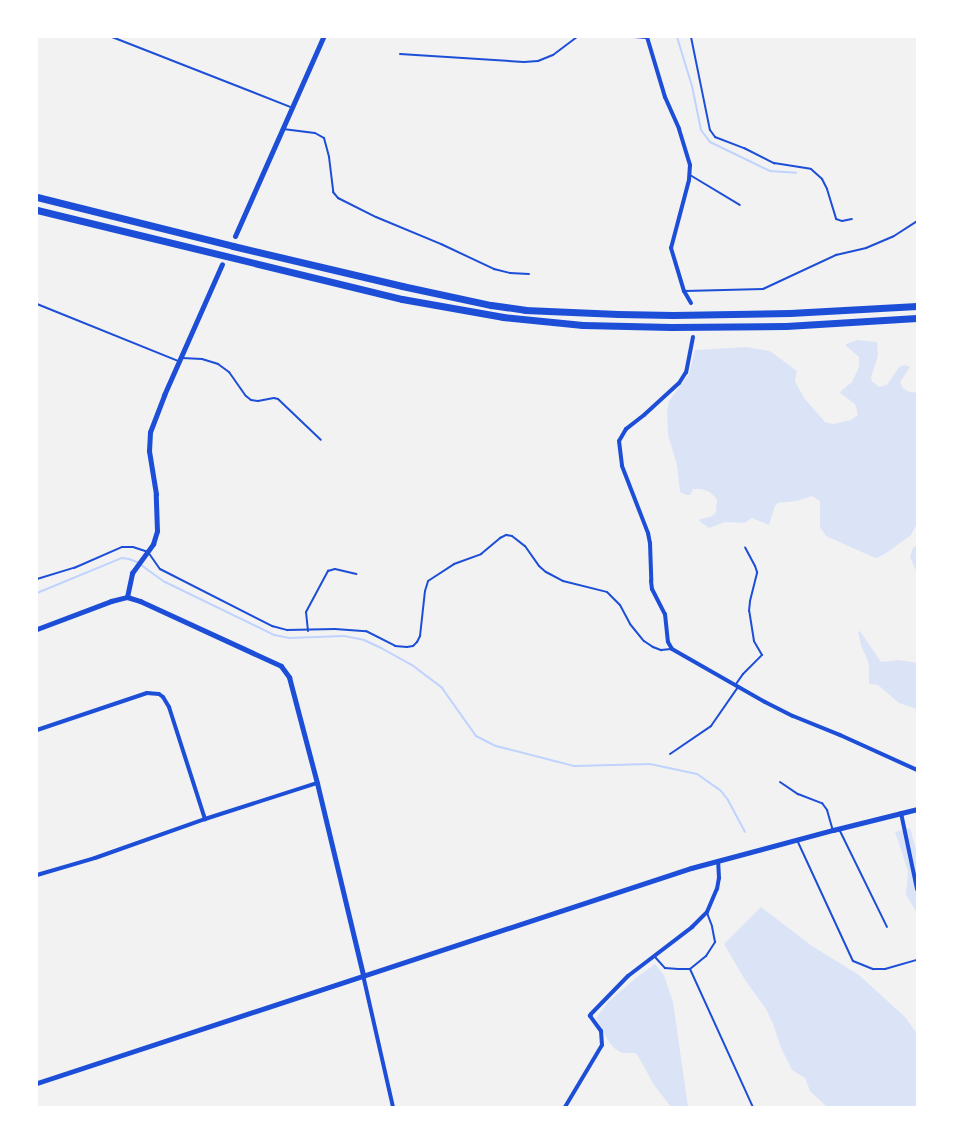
<!DOCTYPE html>
<style>
body{margin:0}
#map{position:relative;width:954px;height:1144px;overflow:hidden;background:#f2f2f2;font-family:Lora,serif}
div>[style]{position:absolute}
[style*='--x']{left:calc(var(--x)*1px);top:calc(var(--y)*1px);width:calc(var(--w)*1px);rotate:calc(var(--a)*1deg)}
.green>*{inset:0;background:#dbe4f7}
.stream>*{height:2px;margin:-1px;padding:0 1px;transform-origin:1px;border-radius:1px;background:#bfd3fe}
.service>*{height:2px;margin:-1px;padding:0 1px;transform-origin:1px;border-radius:1px;background:#1d4ed8}
.minor>*{height:4px;margin:-2px;padding:0 2px;transform-origin:2px;border-radius:2px;background:#1d4ed8}
.tertiary>*{height:5px;margin:-2.5px;padding:0 2.5px;transform-origin:2.5px;border-radius:2.5px;background:#1d4ed8}
.motorway>*{height:7px;margin:-3.5px;padding:0 3.5px;transform-origin:3.5px;border-radius:3.5px;background:#1d4ed8}
span{translate:-50% -50%;white-space:nowrap;text-align:center;line-height:1.15;-webkit-text-stroke:3.5px #fff;paint-order:stroke}
.frame{position:absolute;inset:0;border:38px solid #fff;pointer-events:none}
</style>
<div id="map">
<div class="green">
<div style="clip-path:polygon(857px 340px,877px 342px,878px 356px,871px 377px,872px 381px,879px 387px,887px 385px,899px 367px,905px 365px,910px 367px,900px 382px,903px 388px,907px 391px,917px 393px,917px 523px,911px 535px,888px 552px,877px 558px,873px 557px,826px 536px,820px 527px,820px 501px,812px 496px,797px 501px,778px 503px,775px 506px,769px 525px,752px 518px,744px 523px,725px 522px,709px 528px,699px 521px,700px 519px,710px 517px,716px 513px,717px 499px,710px 492px,701px 489px,693px 489px,690px 495px,686px 495px,680px 492px,677px 465px,668px 435px,667px 411px,669px 401px,689px 374px,695px 350px,746px 347px,770px 351px,797px 371px,795px 381px,804px 398px,825px 422px,833px 424px,851px 420px,858px 415px,855px 404px,840px 393px,842px 390px,852px 382px,859px 367px,859px 357px,846px 346px,846px 344px)"></div>
<div style="clip-path:polygon(917px 545px,917px 573px,910px 557px,913px 548px)"></div>
<div style="clip-path:polygon(860px 631px,881px 662px,899px 660px,917px 663px,917px 709px,899px 703px,878px 685px,869px 684px,869px 664px,861px 645px,858px 632px)"></div>
<div style="clip-path:polygon(910px 828px,917px 853px,917px 913px,906px 895px,908px 871px,895px 832px)"></div>
<div style="clip-path:polygon(761px 907px,812px 946px,859px 975px,906px 1018px,917px 1034px,917px 1107px,827px 1107px,810px 1091px,805px 1078px,792px 1070px,781px 1048px,773px 1024px,766px 1009px,745px 980px,724px 944px)"></div>
<div style="clip-path:polygon(655px 964px,664px 975px,673px 1002px,688px 1107px,671px 1107px,654px 1085px,638px 1056px,635px 1053px,622px 1053px,614px 1048px,609px 1042px,596px 1018px,608px 1002px,637px 977px)"></div>
</div>
<div class="stream">
<div style="--x:677;--y:37;--w:51;--a:73"></div>
<div style="--x:692;--y:86;--w:45;--a:78.4"></div>
<div style="--x:701;--y:130;--w:15;--a:53"></div>
<div style="--x:710;--y:142;--w:67;--a:25.8"></div>
<div style="--x:770;--y:171;--w:26;--a:4"></div>
<div style="--x:37;--y:593;--w:92;--a:-22.4"></div>
<div style="--x:122;--y:558;--w:7;--a:8"></div>
<div style="--x:129;--y:559;--w:9;--a:21"></div>
<div style="--x:137;--y:562;--w:34;--a:36"></div>
<div style="--x:165;--y:582;--w:121;--a:25.9"></div>
<div style="--x:274;--y:635;--w:15;--a:11"></div>
<div style="--x:289;--y:638;--w:55;--a:-2.1"></div>
<div style="--x:344;--y:636;--w:20;--a:11"></div>
<div style="--x:364;--y:640;--w:19;--a:25"></div>
<div style="--x:381;--y:648;--w:35;--a:29"></div>
<div style="--x:412;--y:665;--w:38;--a:37"></div>
<div style="--x:442;--y:688;--w:59;--a:54.7"></div>
<div style="--x:476;--y:736;--w:22;--a:27"></div>
<div style="--x:496;--y:746;--w:81;--a:14.4"></div>
<div style="--x:574;--y:766;--w:76;--a:-1.5"></div>
<div style="--x:650;--y:764;--w:48;--a:12"></div>
<div style="--x:697;--y:774;--w:29;--a:35"></div>
<div style="--x:721;--y:791;--w:11;--a:52"></div>
<div style="--x:728;--y:800;--w:36;--a:62"></div>
</div>
<div class="service">
<div style="--x:112;--y:37;--w:192;--a:21.4"></div>
<div style="--x:634;--y:37;--w:12;--a:5"></div>
<div style="--x:691;--y:37;--w:95;--a:78.5"></div>
<div style="--x:710;--y:130;--w:9;--a:54"></div>
<div style="--x:715;--y:137;--w:31;--a:21"></div>
<div style="--x:744;--y:148;--w:34;--a:27"></div>
<div style="--x:774;--y:163;--w:37;--a:9"></div>
<div style="--x:811;--y:169;--w:15;--a:42"></div>
<div style="--x:822;--y:179;--w:11;--a:63"></div>
<div style="--x:827;--y:189;--w:31;--a:73"></div>
<div style="--x:836;--y:219;--w:6;--a:18"></div>
<div style="--x:842;--y:221;--w:10;--a:-11"></div>
<div style="--x:400;--y:54;--w:124;--a:3.7"></div>
<div style="--x:524;--y:62;--w:14;--a:-4"></div>
<div style="--x:538;--y:61;--w:16;--a:-22"></div>
<div style="--x:553;--y:55;--w:30;--a:-37"></div>
<div style="--x:283;--y:129;--w:32;--a:7"></div>
<div style="--x:315;--y:133;--w:10;--a:29"></div>
<div style="--x:324;--y:138;--w:20;--a:75"></div>
<div style="--x:329;--y:157;--w:35;--a:83"></div>
<div style="--x:333;--y:192;--w:8;--a:50"></div>
<div style="--x:338;--y:198;--w:42;--a:26.6"></div>
<div style="--x:376;--y:217;--w:70;--a:22.6"></div>
<div style="--x:441;--y:244;--w:59;--a:25.3"></div>
<div style="--x:494;--y:269;--w:16;--a:14"></div>
<div style="--x:510;--y:273;--w:19;--a:3"></div>
<div style="--x:690;--y:175;--w:58;--a:31"></div>
<div style="--x:685;--y:291;--w:78;--a:-1.5"></div>
<div style="--x:763;--y:289;--w:81;--a:-25"></div>
<div style="--x:836;--y:255;--w:31;--a:-13"></div>
<div style="--x:866;--y:248;--w:30;--a:-23"></div>
<div style="--x:894;--y:236;--w:27;--a:-33"></div>
<div style="--x:37;--y:304;--w:152;--a:22"></div>
<div style="--x:182;--y:358;--w:20;--a:3"></div>
<div style="--x:202;--y:359;--w:17;--a:17"></div>
<div style="--x:218;--y:364;--w:14;--a:36"></div>
<div style="--x:229;--y:372;--w:29;--a:55"></div>
<div style="--x:246;--y:396;--w:6;--a:39"></div>
<div style="--x:251;--y:400;--w:7;--a:8"></div>
<div style="--x:258;--y:401;--w:16;--a:-11"></div>
<div style="--x:274;--y:398;--w:4;--a:14"></div>
<div style="--x:278;--y:399;--w:59;--a:43.6"></div>
<div style="--x:37;--y:579;--w:39;--a:-17"></div>
<div style="--x:74;--y:568;--w:52;--a:-23.6"></div>
<div style="--x:122;--y:547;--w:11;--a:0"></div>
<div style="--x:133;--y:547;--w:16;--a:18"></div>
<div style="--x:148;--y:552;--w:21;--a:55"></div>
<div style="--x:160;--y:569;--w:126;--a:27"></div>
<div style="--x:272;--y:626;--w:16;--a:15"></div>
<div style="--x:287;--y:630;--w:48;--a:-1.2"></div>
<div style="--x:335;--y:629;--w:31;--a:4"></div>
<div style="--x:366;--y:631;--w:33;--a:27"></div>
<div style="--x:395;--y:646;--w:12;--a:5"></div>
<div style="--x:407;--y:647;--w:6;--a:-9"></div>
<div style="--x:413;--y:646;--w:6;--a:-45"></div>
<div style="--x:417;--y:642;--w:7;--a:-63"></div>
<div style="--x:420;--y:636;--w:45;--a:-83.7"></div>
<div style="--x:425;--y:591;--w:10;--a:-73"></div>
<div style="--x:428;--y:581;--w:31;--a:-33"></div>
<div style="--x:454;--y:564;--w:29;--a:-20"></div>
<div style="--x:481;--y:554;--w:25;--a:-40"></div>
<div style="--x:500;--y:538;--w:7;--a:-27"></div>
<div style="--x:506;--y:535;--w:6;--a:9"></div>
<div style="--x:512;--y:536;--w:16;--a:38"></div>
<div style="--x:525;--y:546;--w:24;--a:55"></div>
<div style="--x:539;--y:566;--w:9;--a:41"></div>
<div style="--x:546;--y:572;--w:19;--a:28"></div>
<div style="--x:563;--y:581;--w:45;--a:14"></div>
<div style="--x:607;--y:592;--w:18;--a:45"></div>
<div style="--x:620;--y:605;--w:21;--a:62"></div>
<div style="--x:630;--y:624;--w:22;--a:51"></div>
<div style="--x:644;--y:641;--w:11;--a:34"></div>
<div style="--x:653;--y:647;--w:9;--a:21"></div>
<div style="--x:661;--y:650;--w:10;--a:-6"></div>
<div style="--x:308;--y:631;--w:19;--a:-96"></div>
<div style="--x:306;--y:612;--w:47;--a:-61.8"></div>
<div style="--x:328;--y:571;--w:7;--a:-16"></div>
<div style="--x:335;--y:569;--w:22;--a:13"></div>
<div style="--x:736;--y:684;--w:12;--a:-55"></div>
<div style="--x:743;--y:674;--w:27;--a:-45"></div>
<div style="--x:762;--y:655;--w:16;--a:-120"></div>
<div style="--x:754;--y:641;--w:30;--a:-99"></div>
<div style="--x:749;--y:611;--w:10;--a:-84"></div>
<div style="--x:750;--y:601;--w:30;--a:-76"></div>
<div style="--x:757;--y:572;--w:6;--a:-108"></div>
<div style="--x:755;--y:566;--w:21;--a:-118"></div>
<div style="--x:670;--y:754;--w:50;--a:-34.3"></div>
<div style="--x:711;--y:726;--w:47;--a:-55.3"></div>
<div style="--x:780;--y:782;--w:22;--a:34"></div>
<div style="--x:798;--y:794;--w:26;--a:21"></div>
<div style="--x:822;--y:803;--w:9;--a:54"></div>
<div style="--x:827;--y:810;--w:19;--a:74"></div>
<div style="--x:839;--y:829;--w:109;--a:63.9"></div>
<div style="--x:797;--y:840;--w:133;--a:65.2"></div>
<div style="--x:853;--y:961;--w:22;--a:22"></div>
<div style="--x:873;--y:969;--w:12;--a:0"></div>
<div style="--x:885;--y:969;--w:33;--a:-16"></div>
<div style="--x:655;--y:957;--w:15;--a:48"></div>
<div style="--x:665;--y:968;--w:13;--a:4"></div>
<div style="--x:678;--y:969;--w:12;--a:0"></div>
<div style="--x:690;--y:969;--w:21;--a:-39"></div>
<div style="--x:706;--y:956;--w:17;--a:-57"></div>
<div style="--x:715;--y:942;--w:16;--a:-101"></div>
<div style="--x:712;--y:926;--w:14;--a:-111"></div>
<div style="--x:690;--y:969;--w:152;--a:65.5"></div>
</div>
<div class="minor">
<div style="--x:647;--y:37;--w:63;--a:73.3"></div>
<div style="--x:665;--y:97;--w:35;--a:66"></div>
<div style="--x:679;--y:129;--w:38;--a:73"></div>
<div style="--x:690;--y:165;--w:15;--a:94"></div>
<div style="--x:689;--y:180;--w:70;--a:104.8"></div>
<div style="--x:671;--y:248;--w:45;--a:73.2"></div>
<div style="--x:684;--y:291;--w:14;--a:60"></div>
<div style="--x:693;--y:337;--w:36;--a:101"></div>
<div style="--x:686;--y:372;--w:13;--a:122"></div>
<div style="--x:679;--y:383;--w:47;--a:137.6"></div>
<div style="--x:644;--y:415;--w:23;--a:142"></div>
<div style="--x:626;--y:429;--w:14;--a:120"></div>
<div style="--x:619;--y:441;--w:25;--a:83"></div>
<div style="--x:622;--y:466;--w:72;--a:68.8"></div>
<div style="--x:648;--y:533;--w:10;--a:79"></div>
<div style="--x:650;--y:543;--w:38;--a:88"></div>
<div style="--x:651;--y:581;--w:8;--a:83"></div>
<div style="--x:652;--y:589;--w:28;--a:63"></div>
<div style="--x:665;--y:614;--w:28;--a:84"></div>
<div style="--x:668;--y:642;--w:8;--a:60"></div>
<div style="--x:672;--y:649;--w:107;--a:29.7"></div>
<div style="--x:765;--y:702;--w:31;--a:27"></div>
<div style="--x:793;--y:716;--w:51;--a:22"></div>
<div style="--x:840;--y:735;--w:85;--a:24.4"></div>
<div style="--x:37;--y:730;--w:116;--a:-18.6"></div>
<div style="--x:147;--y:693;--w:12;--a:5"></div>
<div style="--x:159;--y:694;--w:5;--a:37"></div>
<div style="--x:163;--y:697;--w:12;--a:59"></div>
<div style="--x:169;--y:707;--w:118;--a:72.2"></div>
<div style="--x:901;--y:813;--w:78;--a:78.1"></div>
<div style="--x:37;--y:875;--w:60;--a:-16.3"></div>
<div style="--x:95;--y:858;--w:117;--a:-19.5"></div>
<div style="--x:205;--y:819;--w:118;--a:-17.8"></div>
<div style="--x:363;--y:975;--w:135;--a:77.2"></div>
<div style="--x:565;--y:1107;--w:72;--a:-59.2"></div>
<div style="--x:602;--y:1045;--w:14;--a:-94"></div>
<div style="--x:601;--y:1031;--w:19;--a:-126"></div>
<div style="--x:590;--y:1016;--w:2;--a:-63"></div>
<div style="--x:591;--y:1014;--w:53;--a:-45.8"></div>
<div style="--x:628;--y:976;--w:81;--a:-37.4"></div>
<div style="--x:692;--y:927;--w:21;--a:-45"></div>
<div style="--x:707;--y:912;--w:25;--a:-67"></div>
<div style="--x:717;--y:889;--w:11;--a:-80"></div>
<div style="--x:719;--y:878;--w:17;--a:-93"></div>
</div>
<div class="tertiary">
<div style="--x:235;--y:236;--w:218;--a:-66.1"></div>
<div style="--x:127;--y:597;--w:25;--a:-78"></div>
<div style="--x:132;--y:573;--w:36;--a:-54"></div>
<div style="--x:153;--y:544;--w:14;--a:-73"></div>
<div style="--x:157;--y:531;--w:37;--a:-92"></div>
<div style="--x:156;--y:494;--w:44;--a:-99.2"></div>
<div style="--x:149;--y:451;--w:19;--a:-87"></div>
<div style="--x:150;--y:432;--w:40;--a:-69"></div>
<div style="--x:164;--y:395;--w:143;--a:-66.1"></div>
<div style="--x:37;--y:629;--w:79;--a:-20.7"></div>
<div style="--x:111;--y:601;--w:16;--a:-14"></div>
<div style="--x:127;--y:597;--w:14;--a:17"></div>
<div style="--x:140;--y:601;--w:155;--a:24.7"></div>
<div style="--x:281;--y:666;--w:14;--a:54"></div>
<div style="--x:289;--y:677;--w:110;--a:75.2"></div>
<div style="--x:317;--y:783;--w:197;--a:76.5"></div>
<div style="--x:37;--y:1083;--w:688;--a:-18.2"></div>
<div style="--x:691;--y:868;--w:147;--a:-15"></div>
<div style="--x:833;--y:830;--w:87;--a:-14"></div>
</div>
<div class="motorway">
<div style="--x:37;--y:197;--w:202;--a:14"></div>
<div style="--x:233;--y:246;--w:174;--a:13.3"></div>
<div style="--x:402;--y:286;--w:91;--a:12.1"></div>
<div style="--x:491;--y:305;--w:34;--a:8"></div>
<div style="--x:525;--y:310;--w:93;--a:2.5"></div>
<div style="--x:618;--y:314;--w:55;--a:1"></div>
<div style="--x:673;--y:315;--w:117;--a:-1"></div>
<div style="--x:790;--y:313;--w:127;--a:-3.2"></div>
<div style="--x:37;--y:210;--w:376;--a:13.7"></div>
<div style="--x:402;--y:299;--w:103;--a:10.1"></div>
<div style="--x:503;--y:317;--w:80;--a:5.7"></div>
<div style="--x:583;--y:325;--w:88;--a:1.3"></div>
<div style="--x:671;--y:327;--w:115;--a:-0.5"></div>
<div style="--x:786;--y:326;--w:131;--a:-3.5"></div>
</div>
<div class="frame"></div>
</div>
